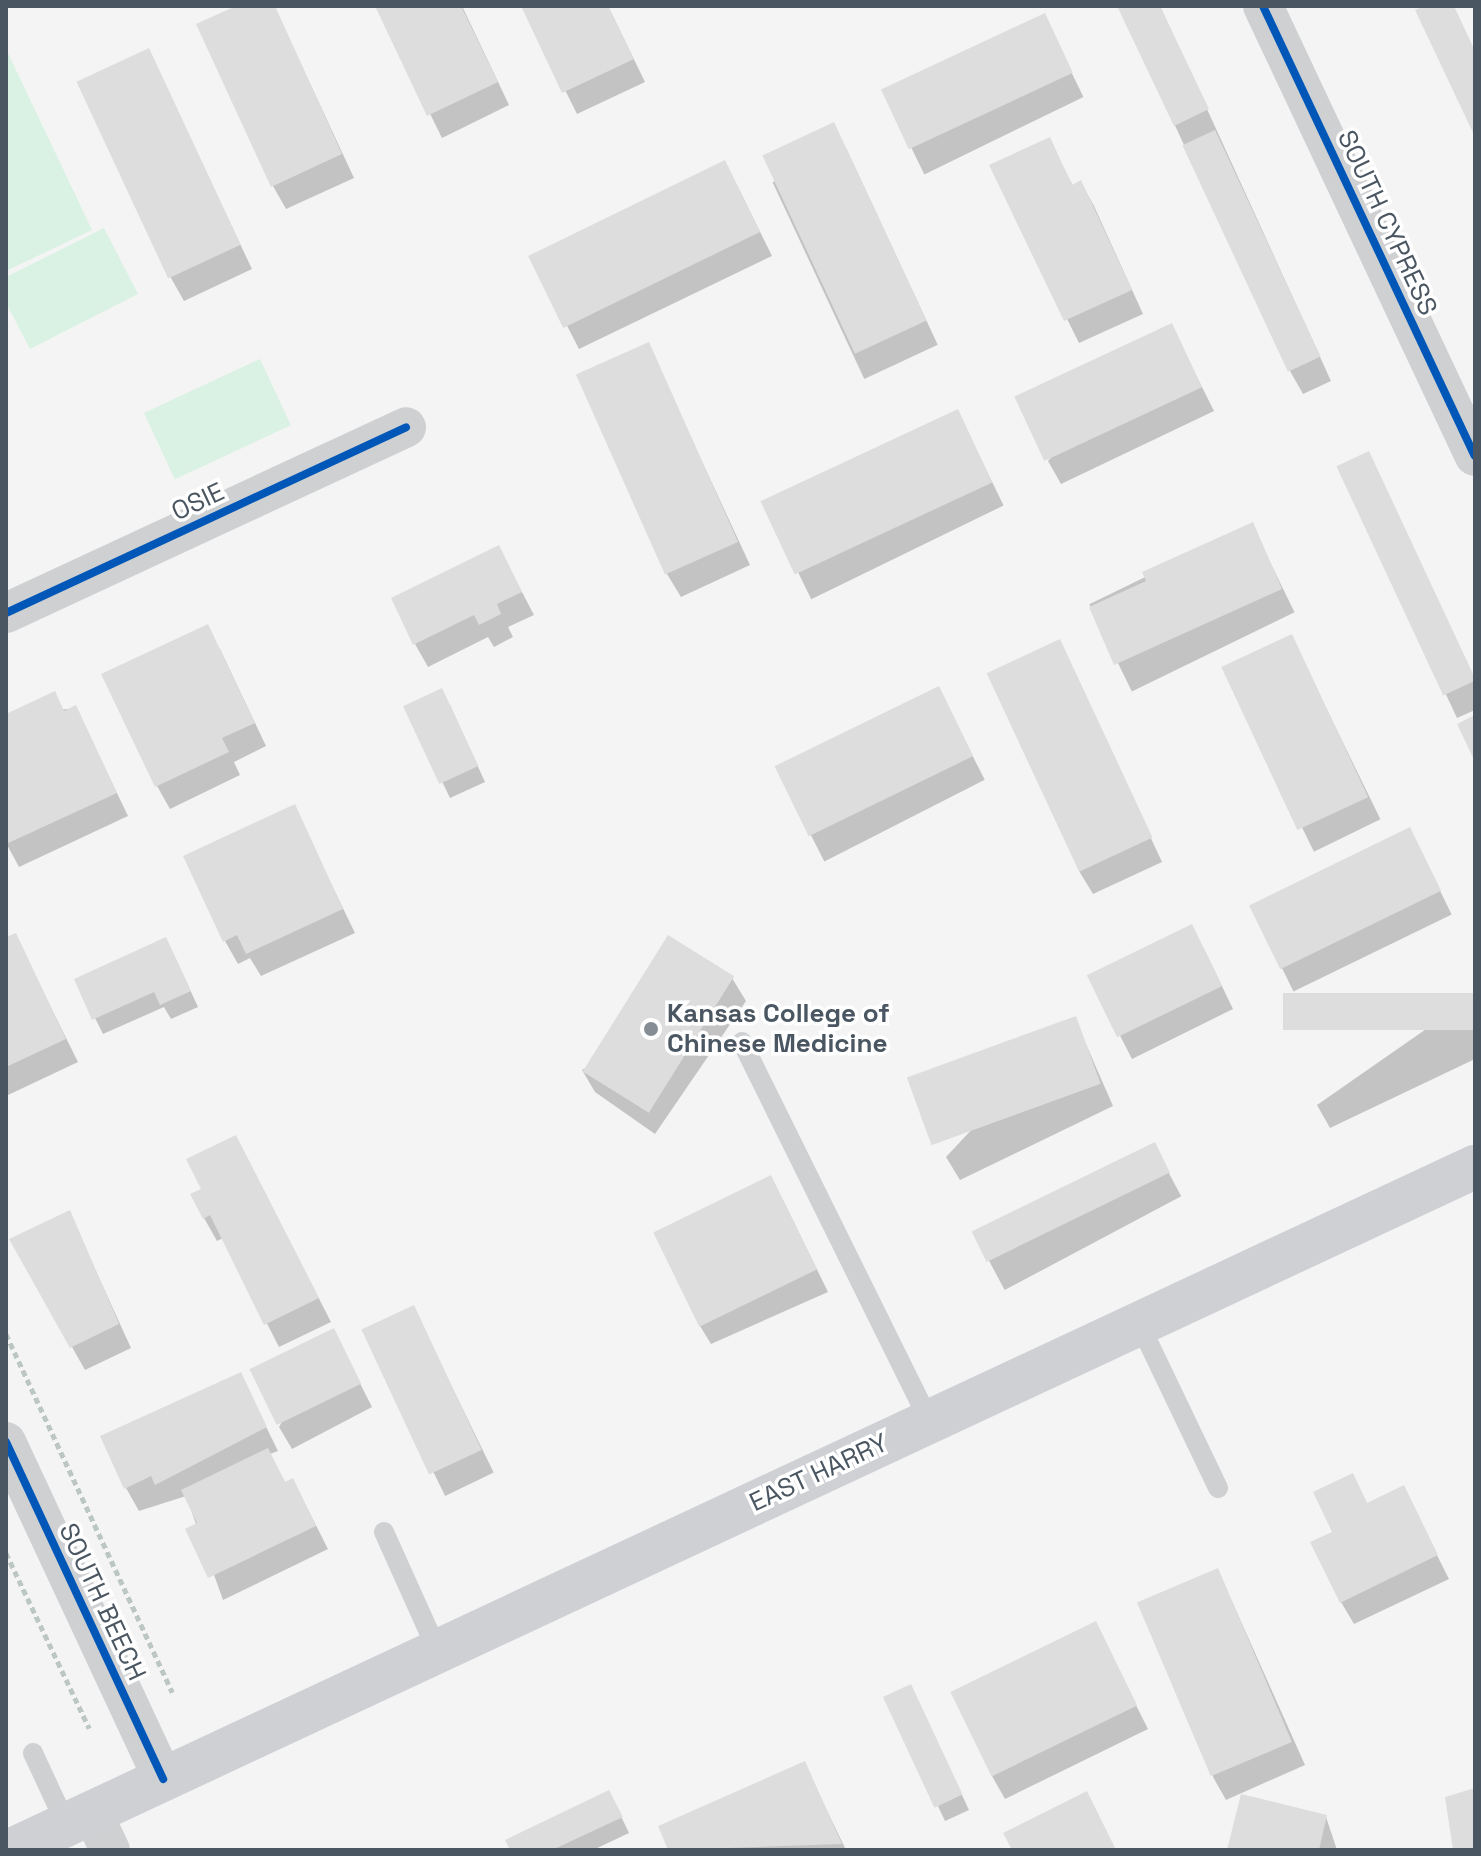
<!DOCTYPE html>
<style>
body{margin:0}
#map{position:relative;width:1481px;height:1856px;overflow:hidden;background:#f4f4f4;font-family:"Space Grotesk",sans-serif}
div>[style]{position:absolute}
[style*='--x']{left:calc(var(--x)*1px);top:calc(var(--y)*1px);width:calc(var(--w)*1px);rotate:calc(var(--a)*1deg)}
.green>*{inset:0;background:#d9f2e3;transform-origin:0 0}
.shadow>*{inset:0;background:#0003;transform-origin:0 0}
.building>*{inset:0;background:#ddddde;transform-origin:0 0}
.path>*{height:5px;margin-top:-2.5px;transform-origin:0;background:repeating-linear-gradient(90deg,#bcc7c4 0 6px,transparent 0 10px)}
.lane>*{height:20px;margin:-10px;padding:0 10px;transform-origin:10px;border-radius:10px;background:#ced0d2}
.street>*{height:40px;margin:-20px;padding:0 20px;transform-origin:20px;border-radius:20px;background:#ced0d2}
.secondary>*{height:44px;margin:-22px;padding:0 22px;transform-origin:22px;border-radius:22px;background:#ced0d4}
.cycleway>*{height:8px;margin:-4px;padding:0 4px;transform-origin:4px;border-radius:4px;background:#0057b8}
.dots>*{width:22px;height:22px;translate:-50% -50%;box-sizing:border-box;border:4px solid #fff;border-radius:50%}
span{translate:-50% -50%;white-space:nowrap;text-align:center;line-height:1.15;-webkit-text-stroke:7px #fff;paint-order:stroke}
.street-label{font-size:26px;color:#4a5661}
.poi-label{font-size:26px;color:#4a5661;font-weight:700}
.left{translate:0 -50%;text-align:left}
.frame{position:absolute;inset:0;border:8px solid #4a5661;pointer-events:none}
</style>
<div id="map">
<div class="green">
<div style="clip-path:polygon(7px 51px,92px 230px,6px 271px,6px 52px)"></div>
<div style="clip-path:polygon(104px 228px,138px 294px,30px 349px,6px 303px,6px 277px)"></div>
<div style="left:260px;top:359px;width:73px;height:128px;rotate:65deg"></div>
</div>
<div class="shadow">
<div style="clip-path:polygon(240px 6px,274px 6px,354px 178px,286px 209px,273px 186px)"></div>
<div style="clip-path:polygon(377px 6px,462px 6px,509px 105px,442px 138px)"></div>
<div style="clip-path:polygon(523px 6px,608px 6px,645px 82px,577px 114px)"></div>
<div style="clip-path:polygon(1119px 6px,1160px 6px,1331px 381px,1303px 394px,1290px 371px)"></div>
<div style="left:1044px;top:16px;width:90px;height:177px;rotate:64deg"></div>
<div style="clip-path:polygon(148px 50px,252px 269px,184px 301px,171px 278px)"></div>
<div style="clip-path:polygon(1049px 139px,1073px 186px,1081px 183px,1094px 206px,1143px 314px,1079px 343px,991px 166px)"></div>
<div style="left:846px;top:148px;width:217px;height:81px;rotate:65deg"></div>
<div style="clip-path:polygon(737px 185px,772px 256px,579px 349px,531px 256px)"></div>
<div style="clip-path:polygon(1171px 325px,1214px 411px,1061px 484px,1048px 461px)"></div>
<div style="clip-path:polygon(648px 345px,750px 565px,681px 597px,667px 574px)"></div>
<div style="left:958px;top:412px;width:104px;height:214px;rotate:64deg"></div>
<div style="clip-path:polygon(1368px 454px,1475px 680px,1475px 710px,1457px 718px,1339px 467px)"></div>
<div style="left:1252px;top:525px;width:97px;height:181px;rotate:64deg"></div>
<div style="clip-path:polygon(499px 548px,534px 615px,508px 627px,513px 637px,494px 647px,488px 637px,428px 667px,415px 644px)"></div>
<div style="left:1291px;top:636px;width:204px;height:74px;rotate:64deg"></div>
<div style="clip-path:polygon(1060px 642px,1162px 862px,1093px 894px,1079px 871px)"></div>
<div style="clip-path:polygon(220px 649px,266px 746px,234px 762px,240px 775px,170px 809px,157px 786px)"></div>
<div style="left:938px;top:688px;width:103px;height:180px;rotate:63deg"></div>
<div style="clip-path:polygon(450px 705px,485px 782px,450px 798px,406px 707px)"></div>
<div style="clip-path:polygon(76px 708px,128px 816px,19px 867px,6px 843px,6px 716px)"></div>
<div style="clip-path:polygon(294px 807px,355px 933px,261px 976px,250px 958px,238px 964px,225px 941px)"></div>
<div style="left:1410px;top:829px;width:95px;height:176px;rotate:64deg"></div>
<div style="clip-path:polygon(15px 935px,78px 1062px,6px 1096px,6px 940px)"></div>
<div style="clip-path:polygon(1204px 949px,1233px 1009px,1132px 1059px,1090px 977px)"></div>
<div style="clip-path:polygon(174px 955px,198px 1007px,171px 1019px,164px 1007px,103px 1034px,76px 980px)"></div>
<div style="clip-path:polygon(732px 978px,746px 1001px,655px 1134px,595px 1092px,582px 1070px)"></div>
<div style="clip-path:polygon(1475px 995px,1475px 1059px,1330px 1128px,1317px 1105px)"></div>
<div style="clip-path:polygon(1075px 1019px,1113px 1106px,960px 1180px,946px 1157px)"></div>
<div style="left:1154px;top:1145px;width:58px;height:200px;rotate:62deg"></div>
<div style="clip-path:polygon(248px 1160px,331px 1322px,279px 1347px,223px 1238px,217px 1241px,204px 1218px)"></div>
<div style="clip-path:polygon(783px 1200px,828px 1292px,711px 1344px,697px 1321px)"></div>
<div style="clip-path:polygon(69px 1212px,131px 1348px,85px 1370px,12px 1240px)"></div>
<div style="left:413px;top:1307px;width:184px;height:54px;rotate:64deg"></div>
<div style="clip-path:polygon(333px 1330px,372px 1407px,292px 1449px,279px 1427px)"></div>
<div style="clip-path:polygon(240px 1374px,278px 1451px,270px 1454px,286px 1484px,293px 1480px,328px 1549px,223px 1600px,186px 1496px,139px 1511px,126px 1488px)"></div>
<div style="clip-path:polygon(1352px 1476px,1368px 1505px,1403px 1488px,1449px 1579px,1354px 1624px,1341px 1602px,1334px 1533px)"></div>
<div style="clip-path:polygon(1218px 1570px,1305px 1765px,1226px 1800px,1213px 1777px)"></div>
<div style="clip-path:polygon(1095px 1624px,1148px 1729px,1005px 1799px,992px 1776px)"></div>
<div style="clip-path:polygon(886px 1697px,918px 1701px,969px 1810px,945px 1821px)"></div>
<div style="clip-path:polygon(804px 1763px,846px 1850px,671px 1850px,661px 1828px)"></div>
<div style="clip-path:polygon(617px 1808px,629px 1833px,593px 1850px,512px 1850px)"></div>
<div style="clip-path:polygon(1326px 1817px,1337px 1850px,1229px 1850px)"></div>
</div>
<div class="building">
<div style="clip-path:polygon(236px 6px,275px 6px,342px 154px,271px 187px,196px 24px)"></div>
<div style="clip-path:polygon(375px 6px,461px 6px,498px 82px,427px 116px)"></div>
<div style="clip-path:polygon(521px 6px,608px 6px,634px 59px,562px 93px)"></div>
<div style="clip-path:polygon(1117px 6px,1160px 6px,1209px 109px,1174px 126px)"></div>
<div style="clip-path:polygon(1424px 6px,1454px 6px,1475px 51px,1475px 137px,1415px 10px)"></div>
<div style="left:1045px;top:13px;width:66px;height:181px;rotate:65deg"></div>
<div style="left:149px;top:48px;width:217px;height:80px;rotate:65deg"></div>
<div style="left:834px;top:122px;width:219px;height:79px;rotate:65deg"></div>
<div style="left:1215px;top:130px;width:250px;height:36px;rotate:65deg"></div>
<div style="clip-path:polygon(1050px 137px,1072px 185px,1081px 180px,1132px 290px,1064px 321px,989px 165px)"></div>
<div style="left:725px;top:160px;width:80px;height:219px;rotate:64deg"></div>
<div style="left:1172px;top:323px;width:71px;height:174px;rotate:65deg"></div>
<div style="left:649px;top:342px;width:219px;height:80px;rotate:66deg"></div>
<div style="left:958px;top:409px;width:81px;height:218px;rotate:65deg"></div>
<div style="left:1369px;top:451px;width:253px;height:36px;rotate:65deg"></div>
<div style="clip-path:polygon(1253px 522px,1282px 589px,1114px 665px,1089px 607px,1146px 581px,1142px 572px)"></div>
<div style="clip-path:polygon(499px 545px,522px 592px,497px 604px,501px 614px,479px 625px,474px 615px,413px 645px,391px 598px)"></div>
<div style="clip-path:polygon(208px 624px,255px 723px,222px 738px,229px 752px,155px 787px,101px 674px)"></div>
<div style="left:1292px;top:634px;width:180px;height:78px;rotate:65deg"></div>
<div style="left:1060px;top:639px;width:219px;height:81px;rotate:65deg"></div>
<div style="left:939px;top:686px;width:78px;height:183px;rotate:64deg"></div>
<div style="left:442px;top:688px;width:86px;height:43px;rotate:65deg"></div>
<div style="clip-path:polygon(55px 691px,64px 711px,76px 705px,117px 793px,6px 844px,6px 714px)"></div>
<div style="clip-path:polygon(1475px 715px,1475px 762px,1457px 724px)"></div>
<div style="clip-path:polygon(295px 804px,343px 909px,246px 954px,237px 935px,223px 942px,183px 856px)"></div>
<div style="left:1410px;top:827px;width:71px;height:179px;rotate:64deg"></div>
<div style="left:1192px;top:924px;width:69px;height:117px;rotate:64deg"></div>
<div style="clip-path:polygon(16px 933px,66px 1039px,6px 1067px,6px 937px)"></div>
<div style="left:668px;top:935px;width:78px;height:161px;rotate:32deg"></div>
<div style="clip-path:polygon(166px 937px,191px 991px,160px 1005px,154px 992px,92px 1020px,74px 979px)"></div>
<div style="left:1475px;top:993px;width:37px;height:192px;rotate:90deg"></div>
<div style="left:1076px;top:1016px;width:72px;height:180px;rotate:70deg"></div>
<div style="clip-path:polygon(236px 1135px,319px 1298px,264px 1325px,210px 1215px,203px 1219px,190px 1194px,201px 1189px,186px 1159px)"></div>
<div style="left:1155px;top:1142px;width:34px;height:204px;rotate:64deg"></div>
<div style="left:771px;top:1175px;width:105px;height:131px;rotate:64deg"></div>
<div style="clip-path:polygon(70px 1210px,119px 1324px,70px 1348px,9px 1239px)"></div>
<div style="left:414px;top:1305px;width:160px;height:58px;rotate:65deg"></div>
<div style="left:334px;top:1328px;width:62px;height:94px;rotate:64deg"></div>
<div style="clip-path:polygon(241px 1372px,267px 1427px,155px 1485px,151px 1476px,124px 1489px,100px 1436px)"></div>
<div style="clip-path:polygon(268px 1448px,285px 1482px,293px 1478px,316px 1526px,208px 1578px,185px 1529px,197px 1523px,181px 1490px)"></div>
<div style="clip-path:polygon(1353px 1473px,1367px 1503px,1404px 1485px,1438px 1555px,1340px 1603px,1310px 1542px,1332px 1532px,1313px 1492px)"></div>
<div style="left:1218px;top:1568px;width:189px;height:88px;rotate:67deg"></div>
<div style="left:1096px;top:1621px;width:94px;height:162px;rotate:64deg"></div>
<div style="left:911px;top:1684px;width:122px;height:31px;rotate:65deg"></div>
<div style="clip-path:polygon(805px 1761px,842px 1844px,668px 1850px,658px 1826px)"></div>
<div style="clip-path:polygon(1475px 1788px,1475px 1850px,1453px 1850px,1445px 1797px)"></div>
<div style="clip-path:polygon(609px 1790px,623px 1817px,552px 1850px,510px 1850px,505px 1840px)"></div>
<div style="clip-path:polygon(1087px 1791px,1116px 1850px,1012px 1850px,1003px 1833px)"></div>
<div style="clip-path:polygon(1241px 1794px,1327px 1815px,1319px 1850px,1227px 1850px)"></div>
</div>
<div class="path">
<div style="--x:6;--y:1334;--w:395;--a:65.1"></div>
<div style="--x:6;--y:1553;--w:194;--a:64.6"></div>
</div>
<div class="lane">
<div style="--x:742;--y:1042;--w:423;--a:63.7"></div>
<div style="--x:1139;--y:1323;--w:183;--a:64.4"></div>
<div style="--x:384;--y:1532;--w:132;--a:65.8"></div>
<div style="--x:33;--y:1753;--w:78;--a:65.1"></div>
</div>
<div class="street">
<div style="--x:1263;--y:6;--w:497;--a:64.8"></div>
<div style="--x:6;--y:613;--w:441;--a:-24.9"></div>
<div style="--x:6;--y:1442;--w:372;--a:65"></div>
<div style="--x:92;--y:1812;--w:42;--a:64.7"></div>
</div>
<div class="secondary">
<div style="--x:12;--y:1850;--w:1615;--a:-25.03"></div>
</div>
<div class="cycleway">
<div style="--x:1263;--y:6;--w:497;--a:64.8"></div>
<div style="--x:6;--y:613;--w:441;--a:-24.9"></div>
<div style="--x:6;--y:1442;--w:372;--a:65"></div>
</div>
<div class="dots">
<div style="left:651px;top:1029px;background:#868d94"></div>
</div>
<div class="street-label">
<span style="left:1387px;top:223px;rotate:65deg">SOUTH CYPRESS</span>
<span style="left:198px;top:502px;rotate:-25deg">OSIE</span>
<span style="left:819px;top:1473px;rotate:-25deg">EAST HARRY</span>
<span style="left:102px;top:1602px;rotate:65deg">SOUTH BEECH</span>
</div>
<div class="poi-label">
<span class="left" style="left:667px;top:1029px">Kansas College of<br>Chinese Medicine</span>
</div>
<div class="frame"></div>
</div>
